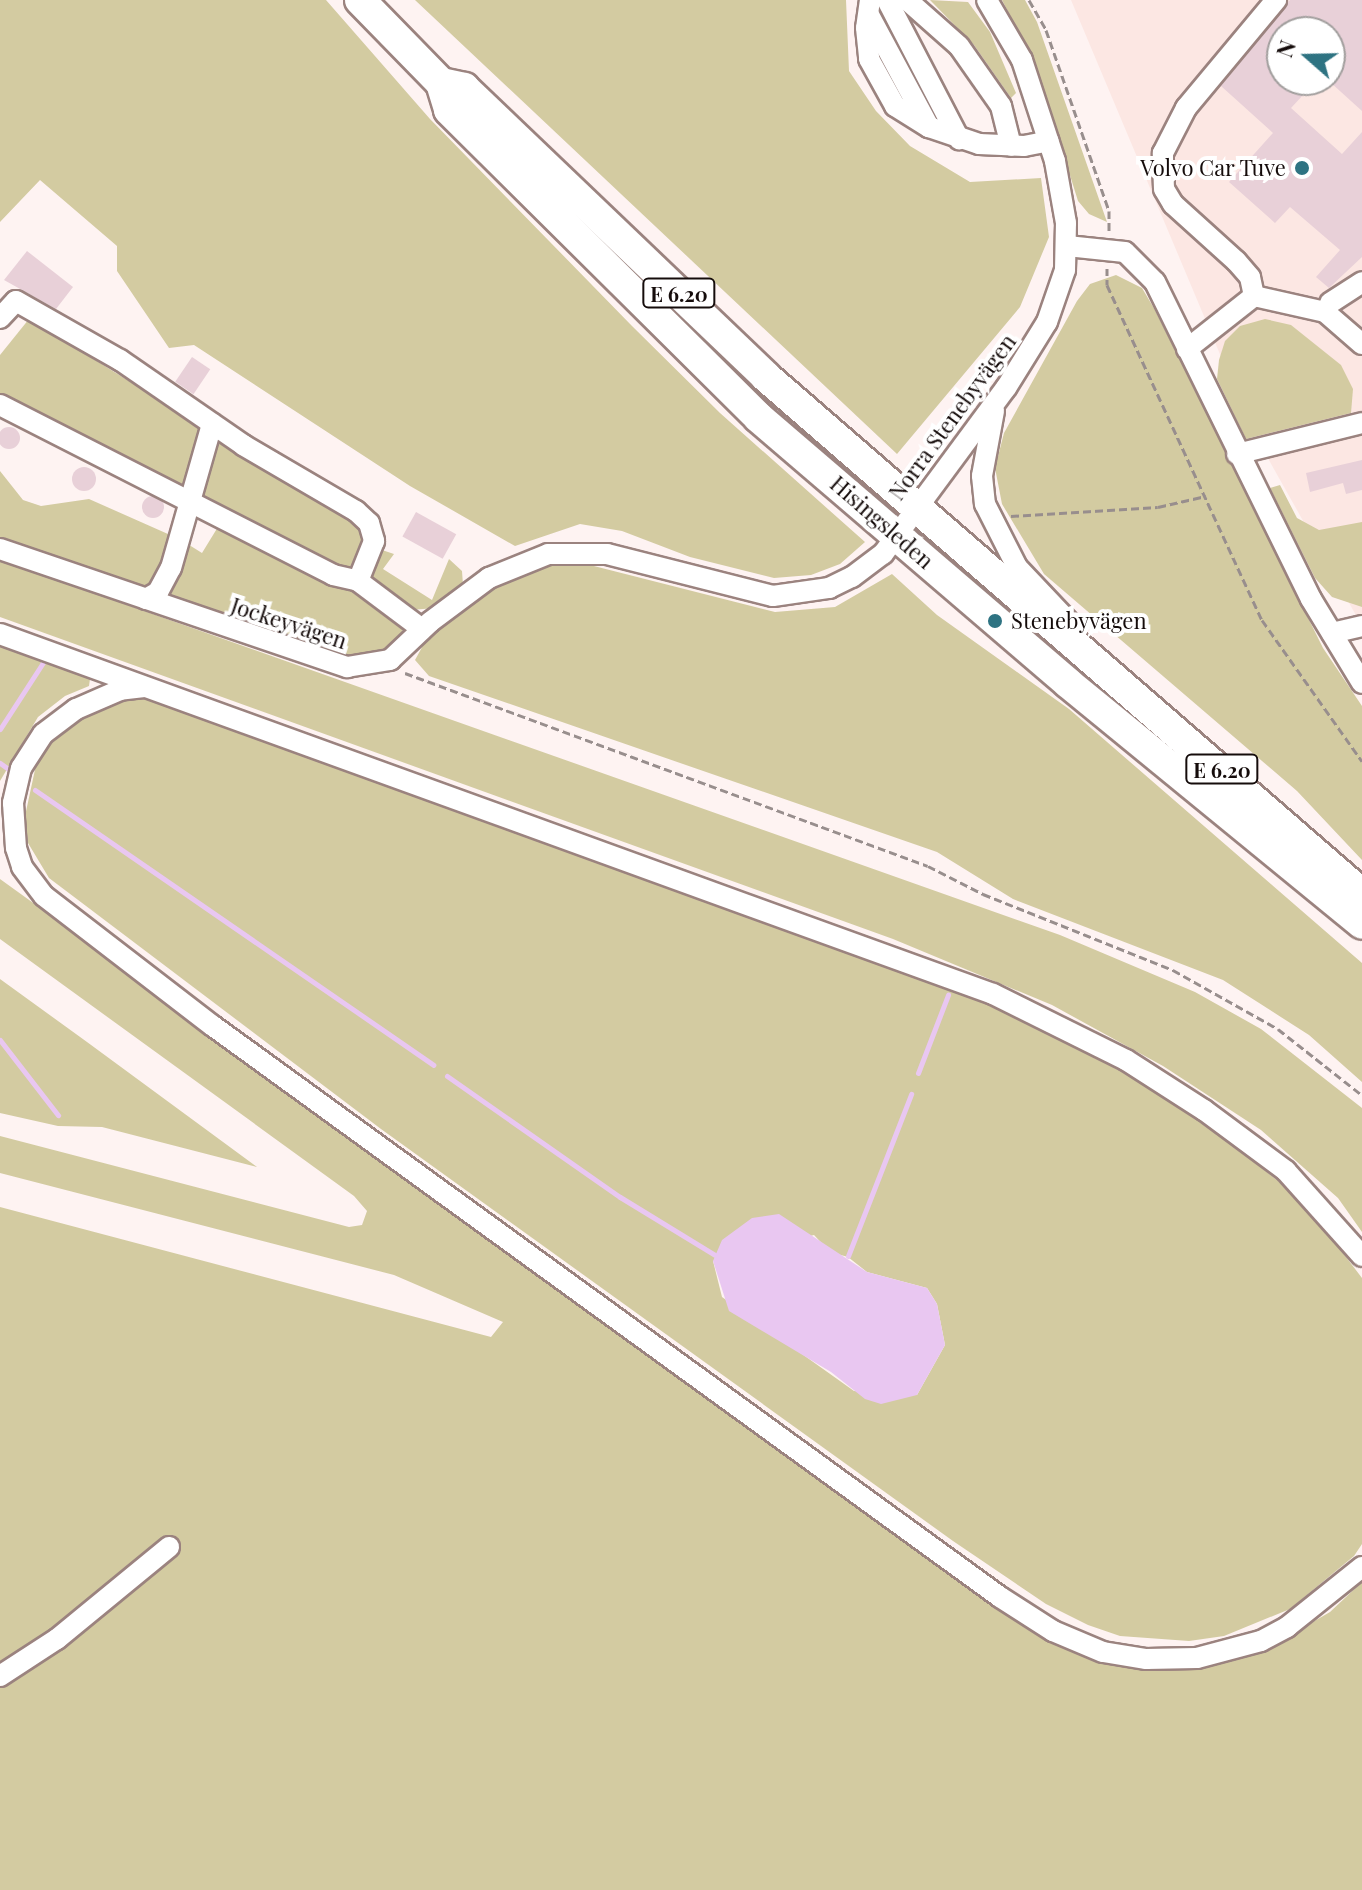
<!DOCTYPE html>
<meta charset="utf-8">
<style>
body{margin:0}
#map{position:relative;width:1362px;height:1890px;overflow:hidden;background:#fef3f2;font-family:"Playfair Display",serif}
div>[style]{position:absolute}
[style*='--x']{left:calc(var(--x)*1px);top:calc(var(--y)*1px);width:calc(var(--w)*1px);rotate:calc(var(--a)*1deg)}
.built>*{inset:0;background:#fce7e3}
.green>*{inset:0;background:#d3cba1}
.water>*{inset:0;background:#e9c7f1}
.stream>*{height:5px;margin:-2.5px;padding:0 2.5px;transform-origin:2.5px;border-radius:2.5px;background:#e9c7f1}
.building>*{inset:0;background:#e8d0d8;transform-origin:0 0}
.round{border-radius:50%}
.path>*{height:3px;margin-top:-1.5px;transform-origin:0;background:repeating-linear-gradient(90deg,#988e8d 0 8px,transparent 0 12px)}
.roads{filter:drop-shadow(2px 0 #9b837f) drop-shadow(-2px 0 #9b837f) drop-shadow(0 2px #9b837f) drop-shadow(0 -2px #9b837f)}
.minor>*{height:20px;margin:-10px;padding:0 10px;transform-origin:10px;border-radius:10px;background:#fff}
.highway>*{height:30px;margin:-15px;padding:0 15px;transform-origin:15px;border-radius:15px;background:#fff}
.dots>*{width:22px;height:22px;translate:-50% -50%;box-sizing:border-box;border:4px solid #fff;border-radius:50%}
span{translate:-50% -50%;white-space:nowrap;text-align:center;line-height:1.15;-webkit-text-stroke:8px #fff;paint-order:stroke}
.shield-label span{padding:2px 6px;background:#fff;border:2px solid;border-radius:6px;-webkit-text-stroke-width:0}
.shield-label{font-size:20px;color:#150c0b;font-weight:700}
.poi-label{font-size:22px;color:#150c0b}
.right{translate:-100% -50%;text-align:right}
.left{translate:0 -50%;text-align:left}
.street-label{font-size:22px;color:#150c0b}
.north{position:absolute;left:1266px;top:16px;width:80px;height:80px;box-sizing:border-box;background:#fff;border:2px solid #a19e9d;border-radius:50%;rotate:290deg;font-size:22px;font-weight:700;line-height:32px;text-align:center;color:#150c0b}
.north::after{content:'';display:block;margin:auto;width:28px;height:36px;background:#2e7382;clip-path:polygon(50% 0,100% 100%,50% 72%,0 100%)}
</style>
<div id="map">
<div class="built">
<div style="clip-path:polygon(evenodd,1071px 0,1362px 0,1362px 626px,1251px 428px,1071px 0,1282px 32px,1330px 32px,1330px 80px,1282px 80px,1282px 32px)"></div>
</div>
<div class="green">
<div style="clip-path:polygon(0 0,326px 0,430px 119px,632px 326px,720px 413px,865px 542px,840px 564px,811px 575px,774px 578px,690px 557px,622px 531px,580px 524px,515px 546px,410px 486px,194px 345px,169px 348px,117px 271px,117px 246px,40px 180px,0 222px)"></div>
<div style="clip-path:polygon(415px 0,846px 0,849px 71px,876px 111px,910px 146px,970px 182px,1041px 178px,1049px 237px,1020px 307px,897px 454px)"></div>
<div style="clip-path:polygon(930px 0,968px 2px,990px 32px,1016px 93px,1011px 98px,974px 45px)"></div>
<div style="clip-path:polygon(1002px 0,1025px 0,1037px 22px,1107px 222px,1089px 214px,1078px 201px,1036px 66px)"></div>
<div style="clip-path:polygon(1116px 275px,1142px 288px,1155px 310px,1323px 648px,1362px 706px,1362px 860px,1297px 791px,1044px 574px,1002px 504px,995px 468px,1004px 433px,1077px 301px,1090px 284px)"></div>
<div style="clip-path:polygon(29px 319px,203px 427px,191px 492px,0 398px,0 355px)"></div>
<div style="clip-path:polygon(1265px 319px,1291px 325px,1341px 365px,1353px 389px,1351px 413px,1246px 439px,1217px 379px,1219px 360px,1225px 341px,1240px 326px)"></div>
<div style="clip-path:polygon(215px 435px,357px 525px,365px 543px,353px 568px,346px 572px,202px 498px)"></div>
<div style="clip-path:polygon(0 471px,23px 500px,41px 506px,89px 499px,177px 538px,149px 590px,0 540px)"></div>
<div style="clip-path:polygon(1280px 485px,1297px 518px,1319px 530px,1362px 522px,1362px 607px,1332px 597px,1315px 578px,1270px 488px)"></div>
<div style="clip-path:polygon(221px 522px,364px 595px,402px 626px,403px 638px,395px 649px,360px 662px,166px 598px,186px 543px,202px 553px)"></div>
<div style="clip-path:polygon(382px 550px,394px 554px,383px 569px,432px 600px,449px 559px,462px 571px,463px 585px,436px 608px,410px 610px,369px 578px)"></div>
<div style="clip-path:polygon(0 560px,1060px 935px,1195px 992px,1261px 1029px,1362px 1108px,1362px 1232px,1338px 1198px,1261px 1130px,1163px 1066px,1052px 1005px,893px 939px,0 617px)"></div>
<div style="clip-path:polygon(586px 564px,775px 612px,835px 607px,892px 574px,937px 615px,1069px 709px,1362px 963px,1362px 1082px,1309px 1035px,1223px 980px,1013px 899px,937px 852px,429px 676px,415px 660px,426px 640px,513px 574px,552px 565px)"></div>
<div style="clip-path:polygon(0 646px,90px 679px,89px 686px,65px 696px,38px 717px,0 781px)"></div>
<div style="clip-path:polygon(evenodd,135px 693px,1012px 1010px,1190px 1110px,1304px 1202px,1362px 1278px,1362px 1544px,1354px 1556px,1290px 1609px,1224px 1636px,1189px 1641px,1120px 1636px,1088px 1625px,1046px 1604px,953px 1541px,381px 1129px,49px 878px,28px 843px,25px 816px,36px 765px,59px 733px,90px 711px,135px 693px,814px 1235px,830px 1252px,848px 1257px,867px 1272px,927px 1288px,937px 1304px,945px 1345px,917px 1395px,854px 1391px,722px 1297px,713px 1261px,814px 1235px)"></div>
<div style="clip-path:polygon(0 879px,1044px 1632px,1207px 1665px,1273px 1645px,1330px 1612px,1362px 1582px,1362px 1890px,0 1890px,0 1207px,491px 1337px,503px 1322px,394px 1275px,0 1173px,0 1136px,349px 1227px,362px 1225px,367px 1211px,354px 1196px,0 939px)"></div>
<div style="clip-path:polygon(0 979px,87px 1042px,257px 1167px,102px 1127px,58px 1126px,0 1113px)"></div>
</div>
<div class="water">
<div style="clip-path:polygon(779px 1214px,867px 1272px,927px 1288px,937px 1304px,945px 1345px,917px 1395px,881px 1404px,865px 1399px,831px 1372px,729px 1311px,713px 1261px,722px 1240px,752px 1218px)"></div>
</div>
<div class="stream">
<div style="--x:0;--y:729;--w:81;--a:-57.1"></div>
<div style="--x:0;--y:763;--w:9;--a:36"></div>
<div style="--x:35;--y:790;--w:484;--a:34.6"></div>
<div style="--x:0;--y:1040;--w:95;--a:52.3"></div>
<div style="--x:918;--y:1073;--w:84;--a:-69"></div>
<div style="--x:447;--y:1076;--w:211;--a:35"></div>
<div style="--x:620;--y:1197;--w:111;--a:31.4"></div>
<div style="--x:848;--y:1256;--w:174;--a:-68.7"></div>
</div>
<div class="building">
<div style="clip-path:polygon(1290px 0,1362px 0,1362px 111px,1330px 82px,1330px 32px,1282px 32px,1282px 80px,1317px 80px,1291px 108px,1342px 154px,1362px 132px,1362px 257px,1329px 288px,1316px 277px,1340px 250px,1290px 207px,1275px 223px,1229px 182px,1273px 133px,1221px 86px)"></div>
<div style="clip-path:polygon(27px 251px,73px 287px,56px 309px,4px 280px)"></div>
<div style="left:192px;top:357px;width:22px;height:30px;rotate:34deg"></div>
<div class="round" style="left:-2px;top:427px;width:22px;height:22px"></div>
<div style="clip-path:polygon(1362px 460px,1362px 490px,1346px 494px,1343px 483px,1310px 492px,1306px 473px)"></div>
<div class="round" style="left:72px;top:467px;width:24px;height:24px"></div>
<div class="round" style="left:142px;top:496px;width:22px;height:22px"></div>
<div style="left:416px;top:512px;width:46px;height:28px;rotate:29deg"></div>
</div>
<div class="path">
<div style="--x:1029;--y:0;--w:34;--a:60"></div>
<div style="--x:1046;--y:30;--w:192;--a:70.8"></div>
<div style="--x:1109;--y:211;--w:21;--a:90"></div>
<div style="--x:1107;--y:268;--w:17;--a:90"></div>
<div style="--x:1107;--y:285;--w:369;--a:65.2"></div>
<div style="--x:1262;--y:620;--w:173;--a:54.7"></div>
<div style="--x:1011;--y:516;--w:147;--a:-3.5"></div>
<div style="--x:1158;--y:507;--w:49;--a:-12.9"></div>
<div style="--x:405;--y:673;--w:557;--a:20.26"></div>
<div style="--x:928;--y:866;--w:62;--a:27"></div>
<div style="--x:983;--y:894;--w:205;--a:21.8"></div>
<div style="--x:1173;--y:970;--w:120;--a:29.3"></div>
<div style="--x:1278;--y:1029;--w:107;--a:38.2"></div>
</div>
<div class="roads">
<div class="minor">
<div style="--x:870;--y:0;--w:28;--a:98"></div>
<div style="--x:866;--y:28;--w:31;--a:84"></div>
<div style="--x:869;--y:59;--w:54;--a:61"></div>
<div style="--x:895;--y:106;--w:40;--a:32"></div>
<div style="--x:929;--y:127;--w:53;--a:18.8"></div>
<div style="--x:979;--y:144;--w:45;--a:2.5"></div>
<div style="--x:1024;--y:146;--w:25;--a:-11"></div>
<div style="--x:887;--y:0;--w:157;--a:62.6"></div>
<div style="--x:907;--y:0;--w:69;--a:41.5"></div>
<div style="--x:959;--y:46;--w:73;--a:55"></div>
<div style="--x:1001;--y:106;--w:41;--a:76"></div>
<div style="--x:869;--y:15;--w:127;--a:61.8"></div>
<div style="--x:1067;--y:246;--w:58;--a:5.9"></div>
<div style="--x:1125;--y:252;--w:42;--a:45"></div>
<div style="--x:1155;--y:282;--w:353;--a:63.8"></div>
<div style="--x:1311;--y:599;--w:98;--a:58.7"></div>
<div style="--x:1254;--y:296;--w:19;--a:-102"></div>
<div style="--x:1250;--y:277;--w:21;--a:-131"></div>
<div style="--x:1236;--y:261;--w:85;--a:-137.9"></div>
<div style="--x:1173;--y:204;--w:17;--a:-121"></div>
<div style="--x:1164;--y:189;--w:36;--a:-92"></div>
<div style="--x:1163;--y:153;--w:51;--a:-62.9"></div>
<div style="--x:1186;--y:108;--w:141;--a:-50.2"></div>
<div style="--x:1254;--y:296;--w:73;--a:12.7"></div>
<div style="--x:1325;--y:312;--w:49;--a:40.9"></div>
<div style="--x:1330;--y:303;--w:38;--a:-33"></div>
<div style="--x:0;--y:318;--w:23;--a:-47"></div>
<div style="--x:16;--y:301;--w:120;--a:29.6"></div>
<div style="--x:120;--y:360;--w:150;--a:34.6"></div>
<div style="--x:243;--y:445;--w:131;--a:30.3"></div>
<div style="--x:356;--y:511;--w:18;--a:43"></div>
<div style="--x:369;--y:523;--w:19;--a:74"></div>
<div style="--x:374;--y:541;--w:43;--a:111.8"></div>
<div style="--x:358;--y:581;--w:80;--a:36.9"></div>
<div style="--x:1187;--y:349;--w:85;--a:-38.3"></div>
<div style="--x:0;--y:405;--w:374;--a:27"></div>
<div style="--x:333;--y:575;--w:26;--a:13"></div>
<div style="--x:994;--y:411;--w:66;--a:100.5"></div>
<div style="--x:982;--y:476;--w:28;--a:84"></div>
<div style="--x:985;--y:504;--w:71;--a:63.1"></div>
<div style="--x:1017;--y:567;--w:74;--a:46.6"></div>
<div style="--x:1237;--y:454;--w:129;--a:-13.9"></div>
<div style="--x:0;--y:549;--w:367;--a:18.8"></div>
<div style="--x:347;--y:667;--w:44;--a:-9.2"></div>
<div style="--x:390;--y:660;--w:55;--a:-43.5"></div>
<div style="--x:430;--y:622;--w:74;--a:-36.7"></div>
<div style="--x:489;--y:578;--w:64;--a:-22.1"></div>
<div style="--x:548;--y:554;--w:59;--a:0"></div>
<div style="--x:607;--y:554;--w:171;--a:14.2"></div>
<div style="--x:773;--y:596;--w:57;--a:-8.1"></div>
<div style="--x:829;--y:588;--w:25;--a:-26"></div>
<div style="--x:852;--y:577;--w:39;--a:-37"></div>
<div style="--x:883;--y:554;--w:207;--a:-53.5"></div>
<div style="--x:1006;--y:388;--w:78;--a:-58.2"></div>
<div style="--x:1047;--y:322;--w:55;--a:-70.9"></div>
<div style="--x:1065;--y:270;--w:47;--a:-88.8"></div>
<div style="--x:1066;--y:223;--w:63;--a:-100.1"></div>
<div style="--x:1055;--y:161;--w:106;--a:-108.1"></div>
<div style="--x:1022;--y:60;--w:69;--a:-120.3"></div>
<div style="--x:146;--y:599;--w:14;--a:-30"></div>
<div style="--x:158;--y:592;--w:27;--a:-62"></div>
<div style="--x:171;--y:568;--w:150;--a:-74.1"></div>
<div style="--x:1332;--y:633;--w:31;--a:-13"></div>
<div style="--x:0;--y:634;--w:1056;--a:19.93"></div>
<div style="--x:993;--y:994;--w:148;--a:26.4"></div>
<div style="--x:1126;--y:1060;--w:93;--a:32.7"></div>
<div style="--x:1204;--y:1110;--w:102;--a:36.6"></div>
<div style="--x:1286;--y:1171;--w:114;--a:48.2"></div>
<div style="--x:144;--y:687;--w:24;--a:173"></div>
<div style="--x:120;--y:690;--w:48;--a:156.6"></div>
<div style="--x:76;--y:709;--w:41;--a:142.9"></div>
<div style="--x:43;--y:734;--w:40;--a:122.9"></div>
<div style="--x:21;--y:768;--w:36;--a:103"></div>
<div style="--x:13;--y:803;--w:45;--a:86.2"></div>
<div style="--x:16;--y:848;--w:20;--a:72"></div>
<div style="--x:22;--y:867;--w:36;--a:53"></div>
<div style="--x:44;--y:896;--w:213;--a:37.6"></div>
<div style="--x:213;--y:1026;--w:972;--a:35.96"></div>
<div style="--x:1000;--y:1597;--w:63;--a:32.7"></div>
<div style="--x:1053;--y:1631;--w:54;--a:22.8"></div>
<div style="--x:1103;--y:1652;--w:44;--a:9.2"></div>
<div style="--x:1146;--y:1659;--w:51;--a:-1.1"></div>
<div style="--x:1197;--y:1658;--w:66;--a:-14.9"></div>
<div style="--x:1261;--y:1641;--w:30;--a:-28"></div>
<div style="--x:1287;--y:1627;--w:96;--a:-38.7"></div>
<div style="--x:0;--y:1676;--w:68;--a:-33"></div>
<div style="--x:57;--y:1639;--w:145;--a:-39.4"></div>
</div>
<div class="highway">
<div style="--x:360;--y:0;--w:116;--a:45.7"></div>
<div style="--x:441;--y:83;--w:28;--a:73"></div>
<div style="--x:449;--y:110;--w:436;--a:44.8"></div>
<div style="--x:758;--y:417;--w:408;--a:40.6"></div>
<div style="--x:1068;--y:683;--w:380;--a:39.3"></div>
<div style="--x:441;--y:83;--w:24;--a:12"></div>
<div style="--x:464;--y:88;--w:417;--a:43.7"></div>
<div style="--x:765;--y:376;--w:790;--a:40.95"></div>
</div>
</div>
<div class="dots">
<div style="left:1302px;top:168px;background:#2e7382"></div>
<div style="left:995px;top:621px;background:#2e7382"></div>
</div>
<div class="shield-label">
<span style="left:679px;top:293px">E 6.20</span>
<span style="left:1222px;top:769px">E 6.20</span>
</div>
<div class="poi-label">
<span class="right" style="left:1286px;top:168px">Volvo Car Tuve</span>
<span class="left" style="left:1011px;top:621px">Stenebyvägen</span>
</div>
<div class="street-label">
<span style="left:952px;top:417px;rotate:-54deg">Norra Stenebyvägen</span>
<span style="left:882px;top:522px;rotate:41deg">Hisingsleden</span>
<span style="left:289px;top:623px;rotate:18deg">Jockeyvägen</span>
</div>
<div class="north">N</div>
</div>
